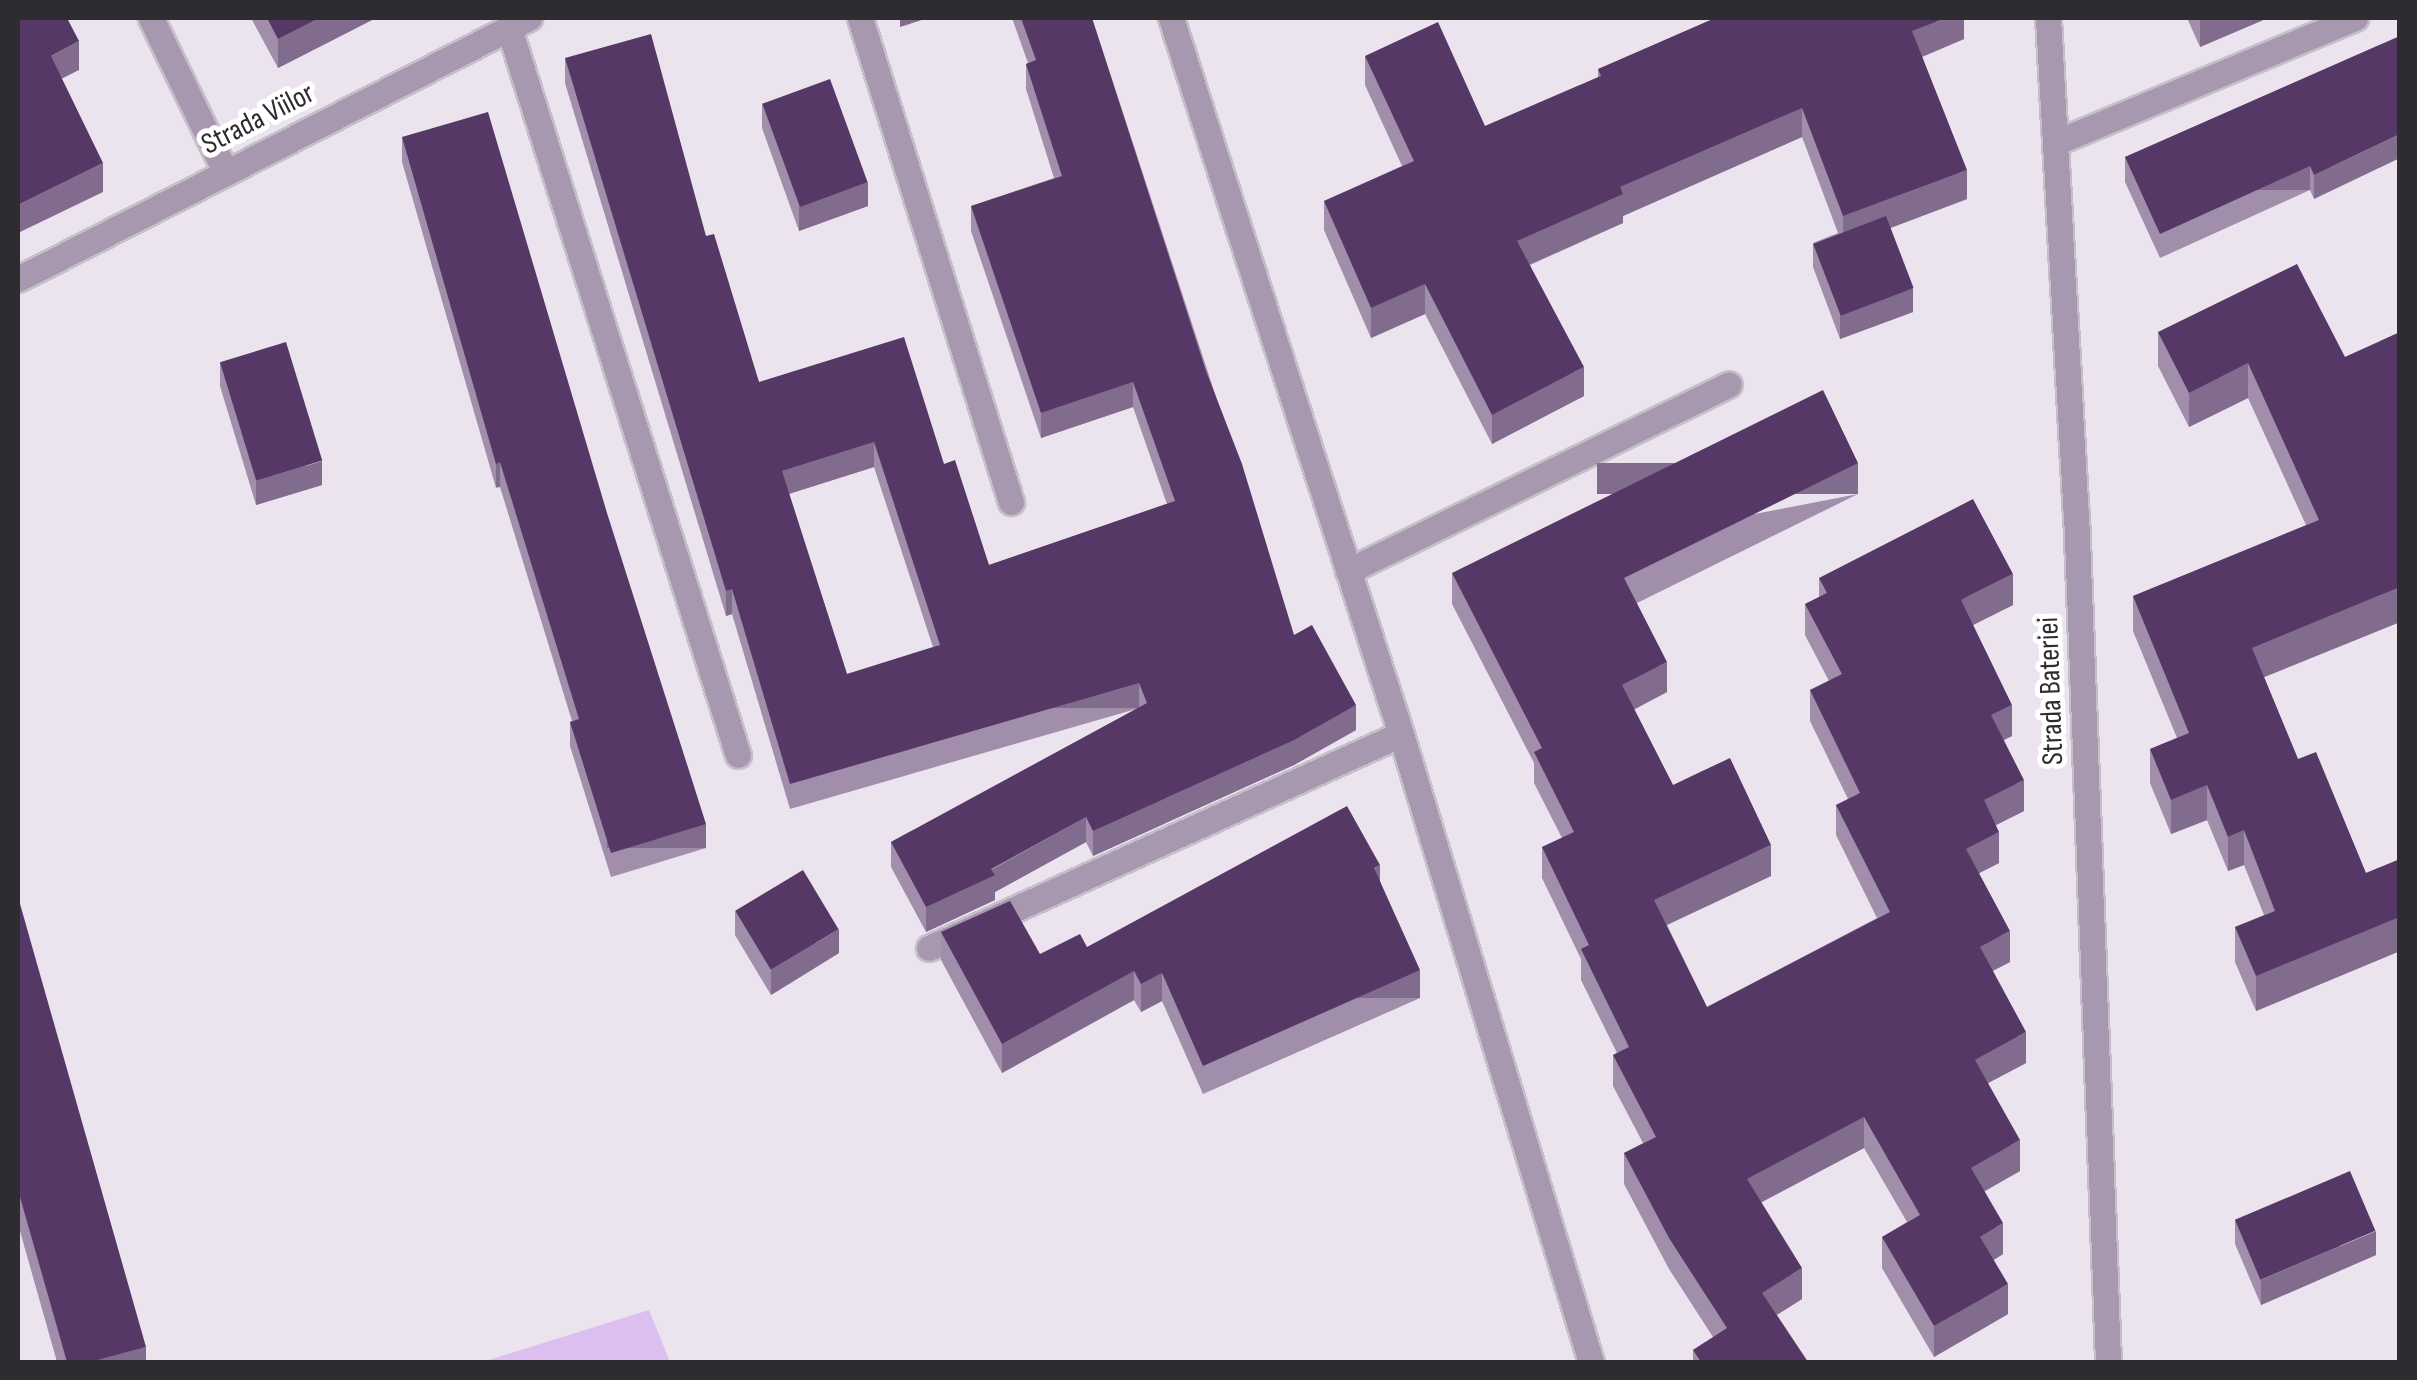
<!DOCTYPE html>
<style>
body{margin:0}
#map{position:relative;width:2417px;height:1380px;overflow:hidden;background:#ebe4ef;font-family:"Sofia Sans Condensed",sans-serif}
div>[style]{position:absolute}
[style*='--x']{left:calc(var(--x)*1px);top:calc(var(--y)*1px);width:calc(var(--w)*1px);rotate:calc(var(--a)*1deg)}
.green>*{inset:0;background:#ddbfef}
.roads{filter:drop-shadow(2px 0 #c5bfc9) drop-shadow(-2px 0 #c5bfc9) drop-shadow(0 2px #c5bfc9) drop-shadow(0 -2px #c5bfc9)}
.minor>*{height:25px;margin:-12.5px;padding:0 12.5px;transform-origin:12.5px;border-radius:12.5px;background:#a798af}
.wall>*{inset:0;background:#a08eaa}
.shaded-wall>*{inset:0;background:#826c8e;transform-origin:0 0}
.building>*{inset:0;background:#553865;transform-origin:0 0}
span{translate:-50% -50%;white-space:nowrap;text-align:center;line-height:1.15;-webkit-text-stroke:10px #fff;paint-order:stroke}
.street-label{font-size:30px;color:#2f2c31}
.frame{position:absolute;inset:0;border:20px solid #2f2c31;pointer-events:none}
</style>
<div id="map">
<div class="green">
<div style="clip-path:polygon(649px 1310px,670px 1362px,482px 1362px)"></div>
</div>
<div class="roads">
<div class="minor">
<div style="--x:151;--y:18;--w:172;--a:64.2"></div>
<div style="--x:860;--y:18;--w:507;--a:72.67"></div>
<div style="--x:1171;--y:18;--w:752;--a:72.19"></div>
<div style="--x:1401;--y:734;--w:656;--a:73.17"></div>
<div style="--x:2048;--y:18;--w:495;--a:86.8"></div>
<div style="--x:2076;--y:512;--w:851;--a:87.84"></div>
<div style="--x:509;--y:28;--w:762;--a:72.52"></div>
<div style="--x:2057;--y:142;--w:323;--a:-22.6"></div>
<div style="--x:18;--y:279;--w:574;--a:-27.06"></div>
<div style="--x:1348;--y:571;--w:424;--a:-26.1"></div>
<div style="--x:929;--y:948;--w:518;--a:-24.39"></div>
</div>
</div>
<div class="wall">
<div style="clip-path:polygon(251px 18px,376px 18px,278px 68px)"></div>
<div style="clip-path:polygon(evenodd,1012px 18px,1092px 18px,1294px 635px,1356px 730px,1294px 765px,1093px 856px,1086px 842px,995px 892px,995px 900px,926px 932px,891px 867px,891px 842px,1136px 709px,790px 809px,732px 614px,726px 616px,565px 83px,565px 58px,706px 236px,759px 382px,944px 464px,989px 565px,1167px 504px,1133px 407px,1041px 438px,971px 231px,971px 206px,1054px 178px,1026px 89px,1026px 64px,1028px 63px,1012px 18px,874px 467px,933px 647px,847px 674px,789px 494px,874px 467px)"></div>
<div style="clip-path:polygon(1964px 18px,1964px 39px,1922px 57px,1967px 199px,1890px 228px,1913px 312px,1840px 339px,1813px 267px,1813px 243px,1838px 233px,1802px 137px,1623px 216px,1623px 223px,1530px 265px,1584px 396px,1492px 444px,1425px 314px,1371px 338px,1324px 230px,1324px 201px,1402px 166px,1365px 85px,1365px 56px,1485px 126px,1598px 77px,1598px 69px)"></div>
<div style="clip-path:polygon(2187px 18px,2268px 18px,2200px 47px)"></div>
<div style="clip-path:polygon(2400px 36px,2314px 199px,2310px 190px,2160px 258px,2125px 182px,2125px 157px)"></div>
<div style="clip-path:polygon(762px 103px,868px 206px,799px 231px,762px 128px)"></div>
<div style="clip-path:polygon(402px 137px,706px 848px,611px 877px,570px 746px,570px 722px,572px 721px,500px 487px,496px 488px,402px 162px)"></div>
<div style="clip-path:polygon(2158px 332px,2345px 357px,2400px 332px,2400px 622px,2264px 677px,2298px 759px,2366px 873px,2400px 859px,2400px 951px,2256px 1011px,2235px 962px,2235px 927px,2264px 915px,2244px 865px,2228px 871px,2207px 820px,2171px 834px,2150px 783px,2150px 749px,2177px 738px,2133px 631px,2133px 596px,2306px 525px,2248px 398px,2189px 427px,2158px 366px)"></div>
<div style="clip-path:polygon(220px 362px,322px 485px,256px 505px,220px 386px)"></div>
<div style="clip-path:polygon(1858px 494px,1637px 603px,1667px 692px,1634px 709px,1673px 785px,1771px 876px,1667px 925px,1707px 1007px,1877px 918px,1836px 835px,1836px 805px,1848px 799px,1810px 721px,1810px 690px,1829px 681px,1805px 635px,1805px 604px,1819px 597px,1819px 578px,2013px 605px,1973px 625px,2012px 736px,2004px 740px,2024px 811px,1996px 825px,1999px 863px,1979px 873px,2010px 962px,1993px 971px,2026px 1063px,1988px 1083px,2020px 1171px,1984px 1191px,2003px 1254px,1994px 1260px,2008px 1314px,1934px 1357px,1882px 1268px,1882px 1237px,1907px 1222px,1864px 1148px,1761px 1202px,1802px 1299px,1777px 1315px,1808px 1362px,1693px 1362px,1693px 1350px,1713px 1337px,1669px 1269px,1624px 1184px,1624px 1153px,1643px 1143px,1613px 1086px,1613px 1055px,1617px 1053px,1581px 980px,1581px 959px,1542px 878px,1542px 847px,1562px 838px,1534px 783px,1534px 763px,1452px 604px,1452px 573px)"></div>
<div style="clip-path:polygon(1380px 881px,1420px 998px,1203px 1094px,1162px 1001px,1141px 1012px,1134px 1000px,1002px 1073px,941px 960px,941px 932px,1040px 954px,1087px 947px)"></div>
<div style="clip-path:polygon(18px 897px,146px 1362px,57px 1362px,18px 1224px)"></div>
<div style="clip-path:polygon(735px 911px,839px 953px,771px 995px,735px 935px)"></div>
<div style="clip-path:polygon(2235px 1220px,2376px 1255px,2261px 1305px,2235px 1244px)"></div>
</div>
<div class="shaded-wall">
<div style="clip-path:polygon(319px 18px,376px 18px,278px 68px,278px 39px)"></div>
<div style="clip-path:polygon(900px 18px,928px 18px,900px 27px)"></div>
<div style="clip-path:polygon(1946px 18px,1964px 18px,1964px 39px,1912px 61px,1912px 31px)"></div>
<div style="clip-path:polygon(2200px 18px,2268px 18px,2200px 47px)"></div>
<div style="clip-path:polygon(79px 41px,79px 70px,51px 84px,51px 56px)"></div>
<div style="clip-path:polygon(1802px 108px,1802px 137px,1623px 216px,1623px 223px,1517px 270px,1517px 241px,1620px 187px)"></div>
<div style="clip-path:polygon(2400px 134px,2400px 158px,2314px 199px,2314px 175px)"></div>
<div style="clip-path:polygon(103px 163px,103px 192px,18px 233px,18px 205px)"></div>
<div style="left:2310px;top:166px;width:24px;height:165px;rotate:90deg"></div>
<div style="clip-path:polygon(1967px 170px,1967px 199px,1843px 246px,1843px 216px)"></div>
<div style="clip-path:polygon(868px 182px,868px 206px,799px 231px,799px 207px)"></div>
<div style="clip-path:polygon(1425px 284px,1425px 314px,1371px 338px,1371px 308px)"></div>
<div style="clip-path:polygon(1913px 288px,1913px 312px,1840px 339px,1840px 315px)"></div>
<div style="clip-path:polygon(2248px 363px,2248px 398px,2189px 427px,2189px 393px)"></div>
<div style="clip-path:polygon(1584px 367px,1584px 396px,1492px 444px,1492px 415px)"></div>
<div style="clip-path:polygon(1133px 382px,1133px 407px,1041px 438px,1041px 413px)"></div>
<div style="clip-path:polygon(874px 442px,874px 467px,782px 496px,782px 471px)"></div>
<div style="clip-path:polygon(322px 461px,322px 485px,256px 505px,256px 481px)"></div>
<div style="left:500px;top:462px;width:25px;height:4px;rotate:90deg"></div>
<div style="left:1858px;top:463px;width:31px;height:261px;rotate:90deg"></div>
<div style="clip-path:polygon(2013px 574px,2013px 605px,1961px 631px,1961px 600px)"></div>
<div style="clip-path:polygon(2400px 587px,2400px 622px,2252px 682px,2252px 648px)"></div>
<div style="clip-path:polygon(732px 589px,732px 614px,726px 616px,726px 591px)"></div>
<div style="clip-path:polygon(1667px 662px,1667px 692px,1622px 716px,1622px 685px)"></div>
<div style="left:1139px;top:683px;width:25px;height:363px;rotate:90deg"></div>
<div style="clip-path:polygon(1356px 705px,1356px 730px,1294px 765px,1093px 856px,1093px 831px)"></div>
<div style="clip-path:polygon(2012px 705px,2012px 736px,1991px 746px,1991px 715px)"></div>
<div style="clip-path:polygon(2024px 780px,2024px 811px,1984px 831px,1984px 800px)"></div>
<div style="clip-path:polygon(2207px 785px,2207px 820px,2171px 834px,2171px 800px)"></div>
<div style="clip-path:polygon(1086px 817px,1086px 842px,995px 892px,995px 900px,926px 932px,926px 907px)"></div>
<div style="left:706px;top:824px;width:24px;height:99px;rotate:90deg"></div>
<div style="clip-path:polygon(2244px 830px,2244px 865px,2228px 871px,2228px 837px)"></div>
<div style="clip-path:polygon(1999px 832px,1999px 863px,1966px 880px,1966px 849px)"></div>
<div style="clip-path:polygon(1771px 845px,1771px 876px,1654px 931px,1654px 900px)"></div>
<div style="clip-path:polygon(1380px 865px,1380px 894px,1374px 868px)"></div>
<div style="clip-path:polygon(2400px 917px,2400px 951px,2256px 1011px,2256px 976px)"></div>
<div style="clip-path:polygon(839px 929px,839px 953px,771px 995px,771px 970px)"></div>
<div style="clip-path:polygon(2010px 931px,2010px 962px,1980px 977px,1980px 947px)"></div>
<div style="left:1420px;top:970px;width:28px;height:237px;rotate:90deg"></div>
<div style="clip-path:polygon(1134px 971px,1134px 1000px,1002px 1073px,1002px 1044px)"></div>
<div style="clip-path:polygon(1162px 973px,1162px 1001px,1141px 1012px,1141px 984px)"></div>
<div style="clip-path:polygon(2026px 1032px,2026px 1063px,1975px 1090px,1975px 1060px)"></div>
<div style="clip-path:polygon(1864px 1117px,1864px 1148px,1747px 1210px,1747px 1179px)"></div>
<div style="clip-path:polygon(2020px 1140px,2020px 1171px,1971px 1199px,1971px 1168px)"></div>
<div style="clip-path:polygon(2003px 1223px,2003px 1254px,1980px 1268px,1980px 1237px)"></div>
<div style="clip-path:polygon(2376px 1231px,2376px 1255px,2261px 1305px,2261px 1280px)"></div>
<div style="clip-path:polygon(1802px 1268px,1802px 1299px,1762px 1324px,1762px 1293px)"></div>
<div style="clip-path:polygon(2008px 1284px,2008px 1314px,1934px 1357px,1934px 1326px)"></div>
<div style="clip-path:polygon(146px 1347px,146px 1362px,90px 1362px)"></div>
</div>
<div class="building">
<div style="clip-path:polygon(18px 18px,67px 18px,79px 41px,51px 56px,103px 163px,18px 205px)"></div>
<div style="clip-path:polygon(267px 18px,319px 18px,278px 39px)"></div>
<div style="clip-path:polygon(evenodd,1021px 18px,1092px 18px,1206px 371px,1242px 464px,1294px 635px,1312px 625px,1356px 705px,1294px 740px,1093px 831px,1086px 817px,991px 869px,995px 875px,926px 907px,891px 842px,1147px 703px,1139px 683px,790px 784px,732px 589px,726px 591px,565px 58px,651px 34px,706px 236px,714px 234px,759px 382px,904px 337px,944px 464px,955px 460px,989px 565px,1175px 501px,1133px 382px,1041px 413px,971px 206px,1062px 176px,1026px 64px,1036px 60px,1021px 18px,874px 442px,940px 645px,847px 674px,782px 471px,874px 442px)"></div>
<div style="clip-path:polygon(1715px 18px,1946px 18px,1912px 31px,1967px 170px,1843px 216px,1802px 108px,1620px 187px,1623px 194px,1517px 241px,1584px 367px,1492px 415px,1425px 284px,1371px 308px,1324px 201px,1414px 161px,1365px 56px,1438px 22px,1485px 126px,1601px 76px,1598px 69px)"></div>
<div style="clip-path:polygon(2400px 36px,2400px 134px,2314px 175px,2310px 166px,2160px 234px,2125px 157px)"></div>
<div style="left:830px;top:79px;width:110px;height:72px;rotate:70deg"></div>
<div style="clip-path:polygon(488px 112px,607px 513px,706px 824px,611px 853px,570px 722px,579px 719px,500px 462px,496px 464px,402px 137px)"></div>
<div style="left:1886px;top:216px;width:77px;height:78px;rotate:69deg"></div>
<div style="clip-path:polygon(2297px 264px,2345px 357px,2400px 332px,2400px 587px,2252px 648px,2298px 759px,2316px 752px,2366px 873px,2400px 859px,2400px 917px,2256px 976px,2235px 927px,2275px 911px,2244px 830px,2228px 837px,2207px 785px,2171px 800px,2150px 749px,2189px 733px,2133px 596px,2319px 520px,2248px 363px,2189px 393px,2158px 332px)"></div>
<div style="left:286px;top:342px;width:124px;height:69px;rotate:73deg"></div>
<div style="clip-path:polygon(1823px 390px,1858px 463px,1624px 578px,1667px 662px,1622px 685px,1673px 785px,1730px 758px,1771px 845px,1654px 900px,1707px 1007px,1890px 912px,1836px 805px,1860px 793px,1810px 690px,1842px 674px,1805px 604px,1827px 593px,1819px 578px,1973px 499px,2013px 574px,1961px 600px,2012px 705px,1991px 715px,2024px 780px,1984px 800px,1999px 832px,1966px 849px,2010px 931px,1980px 947px,2026px 1032px,1975px 1060px,2020px 1140px,1971px 1168px,2003px 1223px,1980px 1237px,2008px 1284px,1934px 1326px,1882px 1237px,1920px 1215px,1864px 1117px,1747px 1179px,1802px 1268px,1762px 1293px,1808px 1362px,1701px 1362px,1693px 1350px,1727px 1328px,1669px 1238px,1624px 1153px,1656px 1137px,1613px 1055px,1629px 1047px,1581px 949px,1589px 945px,1542px 847px,1574px 832px,1534px 752px,1542px 748px,1452px 573px)"></div>
<div style="clip-path:polygon(1347px 806px,1380px 865px,1374px 868px,1420px 970px,1203px 1066px,1162px 973px,1141px 984px,1134px 971px,1002px 1044px,941px 932px,1010px 901px,1040px 954px,1080px 934px,1087px 947px)"></div>
<div style="left:803px;top:870px;width:69px;height:79px;rotate:59deg"></div>
<div style="clip-path:polygon(18px 897px,146px 1347px,90px 1362px,67px 1362px,18px 1190px)"></div>
<div style="left:2350px;top:1171px;width:65px;height:125px;rotate:67deg"></div>
</div>
<div class="street-label">
<span style="left:258px;top:119px;rotate:-27deg">Strada Viilor</span>
<span style="left:2051px;top:691px;rotate:-92deg">Strada Bateriei</span>
</div>
<div class="frame"></div>
</div>
